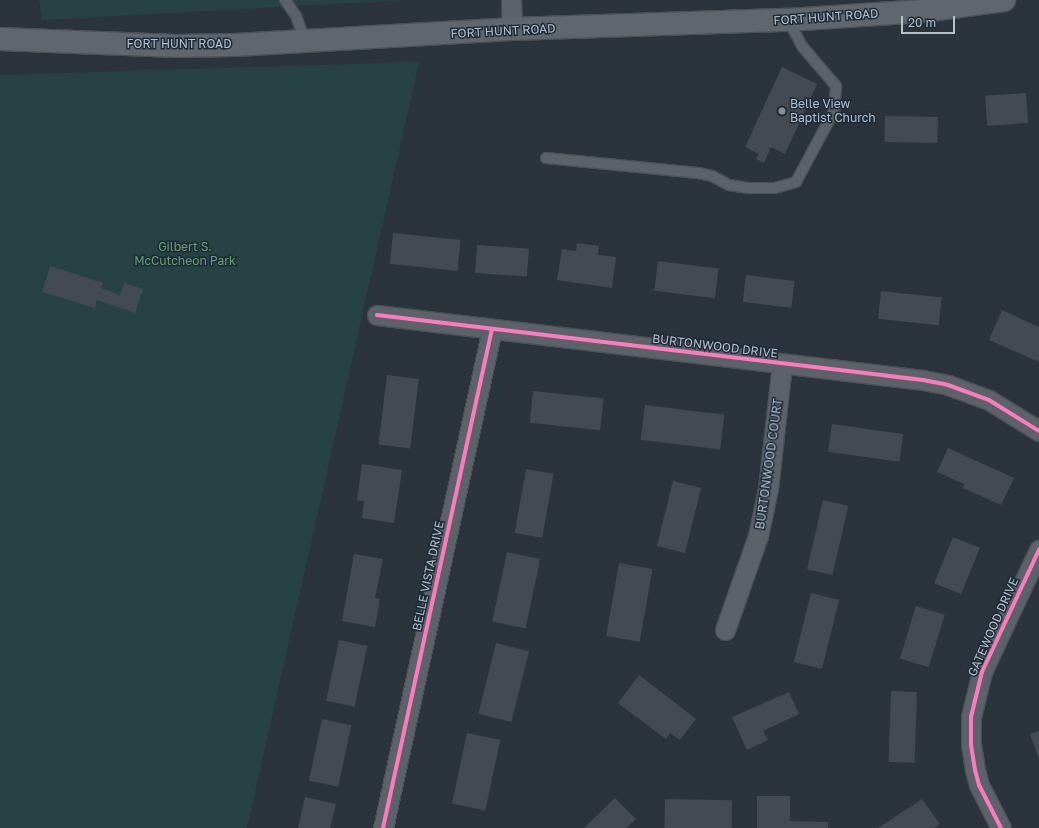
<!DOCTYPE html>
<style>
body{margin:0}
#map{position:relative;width:1039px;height:828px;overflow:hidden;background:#2b343c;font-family:"Golos Text",sans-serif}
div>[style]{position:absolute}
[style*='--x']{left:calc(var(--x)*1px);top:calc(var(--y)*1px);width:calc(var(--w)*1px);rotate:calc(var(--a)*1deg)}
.green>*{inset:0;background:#274244}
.building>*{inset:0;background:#434a52;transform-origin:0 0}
.roads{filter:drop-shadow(1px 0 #4a5056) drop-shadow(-1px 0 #4a5056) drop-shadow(0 1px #4a5056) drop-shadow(0 -1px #4a5056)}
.lane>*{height:10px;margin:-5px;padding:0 5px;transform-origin:5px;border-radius:5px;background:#5c6269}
.street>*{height:19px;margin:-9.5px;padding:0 9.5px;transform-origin:9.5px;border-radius:9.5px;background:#5c6269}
.secondary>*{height:22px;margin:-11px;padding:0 11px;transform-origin:11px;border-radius:11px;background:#60666e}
.cycleway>*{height:4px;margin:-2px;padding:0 2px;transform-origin:2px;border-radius:2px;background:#fd7abc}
.dots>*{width:11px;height:11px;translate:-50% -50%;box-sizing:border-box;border:2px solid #1d2b39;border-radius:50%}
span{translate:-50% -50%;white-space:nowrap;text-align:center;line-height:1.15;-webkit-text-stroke:3px #1d2b39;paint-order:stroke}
.street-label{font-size:12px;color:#b5c1cd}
.poi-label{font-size:12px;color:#b5c1cd}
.left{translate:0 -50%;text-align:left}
.park-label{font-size:12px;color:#6aa072}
.scale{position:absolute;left:901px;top:16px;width:54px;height:18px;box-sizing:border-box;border:2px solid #b5c1cd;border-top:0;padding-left:5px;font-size:12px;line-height:14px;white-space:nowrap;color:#b5c1cd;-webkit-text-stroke:3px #1d2b39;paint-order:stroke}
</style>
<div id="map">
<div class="green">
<div style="clip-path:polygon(39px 0,403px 0,42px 20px)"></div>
<div style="clip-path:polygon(419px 62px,247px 828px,0 828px,0 75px)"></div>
</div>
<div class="building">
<div style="clip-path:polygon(782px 67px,817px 84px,785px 154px,771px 147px,764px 163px,756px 159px,759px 154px,745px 147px)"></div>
<div style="left:1026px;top:93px;width:30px;height:41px;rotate:86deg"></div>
<div style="left:885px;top:116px;width:53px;height:26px;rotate:1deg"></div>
<div style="left:393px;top:233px;width:68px;height:31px;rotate:6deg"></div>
<div style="clip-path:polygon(577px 243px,599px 246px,598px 255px,616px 257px,612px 288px,557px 280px,562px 249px,576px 251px)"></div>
<div style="left:477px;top:245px;width:52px;height:28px;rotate:4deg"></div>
<div style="left:658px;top:261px;width:61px;height:30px;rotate:7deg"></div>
<div style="clip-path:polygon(50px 266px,103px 283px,101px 288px,120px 295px,124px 283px,143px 289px,135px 313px,97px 300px,95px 308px,42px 292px)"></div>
<div style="left:746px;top:275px;width:49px;height:27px;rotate:7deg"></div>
<div style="left:881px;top:291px;width:61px;height:28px;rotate:6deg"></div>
<div style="clip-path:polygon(1002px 310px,1039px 327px,1039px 362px,989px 340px)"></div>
<div style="left:387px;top:375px;width:32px;height:70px;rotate:7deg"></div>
<div style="left:533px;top:391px;width:71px;height:32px;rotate:6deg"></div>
<div style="left:645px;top:405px;width:80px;height:35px;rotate:7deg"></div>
<div style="left:832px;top:424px;width:72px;height:28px;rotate:8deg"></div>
<div style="clip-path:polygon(948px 448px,1014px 478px,1001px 505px,963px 488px,964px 484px,937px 472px)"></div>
<div style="clip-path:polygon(362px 464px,402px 470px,394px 523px,362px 518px,364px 501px,357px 500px)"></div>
<div style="left:526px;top:469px;width:28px;height:65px;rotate:10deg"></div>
<div style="left:673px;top:481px;width:29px;height:67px;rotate:14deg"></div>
<div style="left:823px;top:500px;width:26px;height:71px;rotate:13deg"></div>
<div style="left:953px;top:537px;width:29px;height:50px;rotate:22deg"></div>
<div style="left:507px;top:552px;width:34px;height:71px;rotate:12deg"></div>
<div style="clip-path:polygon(354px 554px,383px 559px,375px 598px,380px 599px,375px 627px,342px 621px)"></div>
<div style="left:619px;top:563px;width:34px;height:74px;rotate:10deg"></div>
<div style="left:811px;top:593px;width:29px;height:71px;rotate:14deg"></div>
<div style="left:916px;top:606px;width:30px;height:55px;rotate:17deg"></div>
<div style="left:339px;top:640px;width:29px;height:62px;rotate:12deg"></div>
<div style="left:496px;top:643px;width:34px;height:73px;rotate:14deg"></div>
<div style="clip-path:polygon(639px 675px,696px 719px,680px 740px,670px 733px,666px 739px,618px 703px)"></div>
<div style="left:891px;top:691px;width:26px;height:71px;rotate:2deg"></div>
<div style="clip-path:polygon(789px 692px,799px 714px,763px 731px,768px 740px,747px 750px,732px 717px)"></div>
<div style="left:322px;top:719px;width:30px;height:63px;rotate:12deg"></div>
<div style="clip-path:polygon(1039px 731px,1039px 759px,1030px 734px)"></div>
<div style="left:467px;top:733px;width:34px;height:72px;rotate:12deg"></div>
<div style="clip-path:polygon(757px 796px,790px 796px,790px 821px,828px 822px,828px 828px,757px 828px)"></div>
<div style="clip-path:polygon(305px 797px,336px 804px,330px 828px,298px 828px)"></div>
<div style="clip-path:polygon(615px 798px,636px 819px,626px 828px,584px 828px)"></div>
<div style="left:665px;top:799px;width:67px;height:29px;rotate:1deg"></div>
<div style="clip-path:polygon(922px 799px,940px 824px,934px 828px,878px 828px)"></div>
</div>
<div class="roads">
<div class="lane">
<div style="--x:285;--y:0;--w:19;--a:55"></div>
<div style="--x:296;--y:16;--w:27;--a:70"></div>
<div style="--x:546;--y:158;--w:153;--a:5.6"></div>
<div style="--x:698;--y:173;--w:14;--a:12"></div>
<div style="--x:712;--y:176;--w:19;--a:28"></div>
<div style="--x:729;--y:185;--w:20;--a:9"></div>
<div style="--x:749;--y:188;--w:26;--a:0"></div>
<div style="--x:775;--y:188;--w:22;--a:-16"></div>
<div style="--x:796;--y:182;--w:81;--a:-61.8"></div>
<div style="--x:834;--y:111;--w:25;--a:-85"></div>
<div style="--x:836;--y:86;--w:52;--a:-130.4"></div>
<div style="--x:802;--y:46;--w:30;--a:-118"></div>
</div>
<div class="street">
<div style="--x:511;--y:0;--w:29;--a:88"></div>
<div style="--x:377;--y:315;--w:550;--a:6.79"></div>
<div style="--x:923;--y:380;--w:25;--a:11"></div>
<div style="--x:948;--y:385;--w:44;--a:20.1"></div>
<div style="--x:989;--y:400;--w:59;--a:31.8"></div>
<div style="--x:725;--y:630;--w:100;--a:-70.7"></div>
<div style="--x:758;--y:536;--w:48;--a:-78"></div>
<div style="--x:768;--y:489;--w:126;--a:-83.6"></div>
<div style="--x:383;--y:828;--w:511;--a:-77.68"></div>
<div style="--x:1001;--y:828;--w:48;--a:-117.1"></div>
<div style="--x:979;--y:785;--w:16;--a:-105"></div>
<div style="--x:975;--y:770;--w:25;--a:-99"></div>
<div style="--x:971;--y:745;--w:28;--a:-90"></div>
<div style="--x:971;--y:717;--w:46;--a:-76.3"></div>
<div style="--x:982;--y:672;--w:135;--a:-65"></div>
</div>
<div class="secondary">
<div style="--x:0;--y:39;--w:176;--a:2.3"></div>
<div style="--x:176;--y:46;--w:59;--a:-1"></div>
<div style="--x:235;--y:45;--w:277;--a:-3.3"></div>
<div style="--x:512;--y:29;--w:276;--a:-1.9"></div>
<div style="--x:788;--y:20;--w:135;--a:-3.8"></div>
<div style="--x:923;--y:11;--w:82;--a:-7.7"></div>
</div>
</div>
<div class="cycleway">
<div style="--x:377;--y:315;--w:550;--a:6.79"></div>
<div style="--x:923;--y:380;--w:25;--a:11"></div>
<div style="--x:948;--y:385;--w:44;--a:20.1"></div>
<div style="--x:989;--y:400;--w:59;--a:31.8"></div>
<div style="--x:383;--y:828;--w:511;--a:-77.68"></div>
<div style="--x:1001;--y:828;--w:48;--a:-117.1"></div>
<div style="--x:979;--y:785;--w:16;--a:-105"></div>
<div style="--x:975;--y:770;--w:25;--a:-99"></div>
<div style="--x:971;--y:745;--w:28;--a:-90"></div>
<div style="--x:971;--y:717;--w:46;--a:-76.3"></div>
<div style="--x:982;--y:672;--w:135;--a:-65"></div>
</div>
<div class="dots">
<div style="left:782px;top:111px;background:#85909a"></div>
</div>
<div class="street-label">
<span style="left:826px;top:17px;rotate:-4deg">FORT HUNT ROAD</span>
<span style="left:503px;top:31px;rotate:-3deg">FORT HUNT ROAD</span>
<span style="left:179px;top:44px">FORT HUNT ROAD</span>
<span style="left:715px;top:346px;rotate:7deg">BURTONWOOD DRIVE</span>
<span style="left:769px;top:464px;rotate:-82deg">BURTONWOOD COURT</span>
<span style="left:428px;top:576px;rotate:-78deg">BELLE VISTA DRIVE</span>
<span style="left:993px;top:627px;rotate:-66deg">GATEWOOD DRIVE</span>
</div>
<div class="poi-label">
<span class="left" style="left:790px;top:111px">Belle View<br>Baptist Church</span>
</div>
<div class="park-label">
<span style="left:185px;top:254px">Gilbert S.<br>McCutcheon Park</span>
</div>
<div class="scale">20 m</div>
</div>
